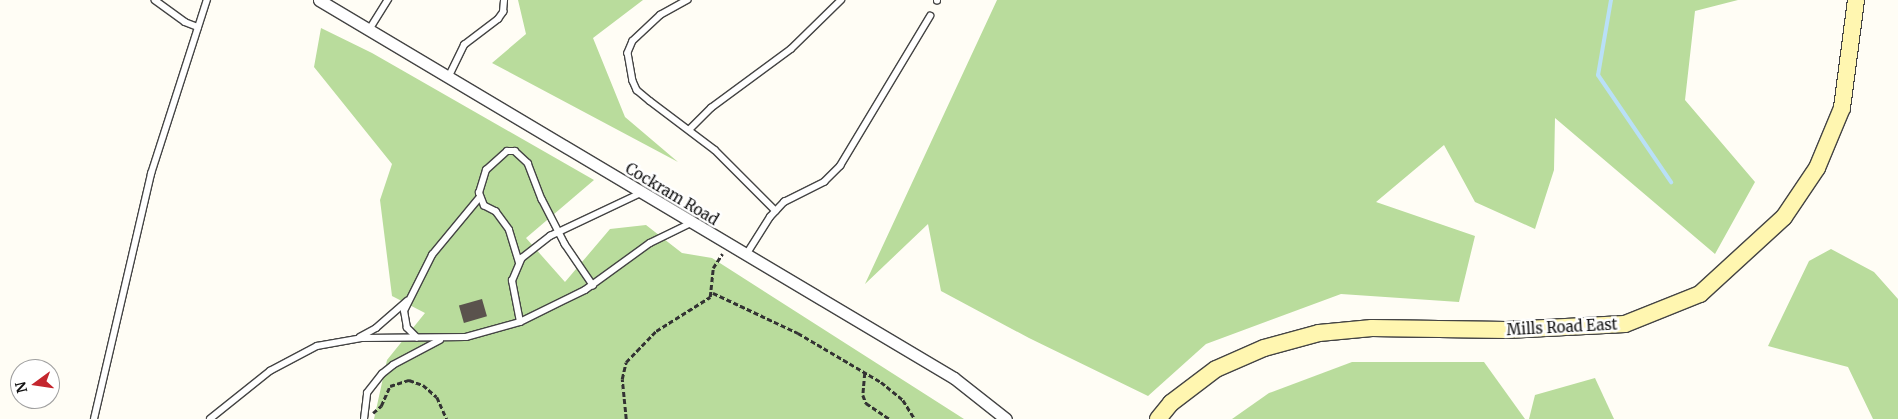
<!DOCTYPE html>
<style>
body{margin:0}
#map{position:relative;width:1898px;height:419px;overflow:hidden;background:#fffdf5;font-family:Merriweather,serif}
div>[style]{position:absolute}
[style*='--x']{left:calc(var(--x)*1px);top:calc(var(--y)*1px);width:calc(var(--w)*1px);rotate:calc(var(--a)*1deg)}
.forest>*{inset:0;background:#b9dc9c}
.stream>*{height:4px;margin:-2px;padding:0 2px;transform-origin:2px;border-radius:2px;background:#b9e0f7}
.building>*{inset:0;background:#5a524d;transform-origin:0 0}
.path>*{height:2.5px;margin-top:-1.25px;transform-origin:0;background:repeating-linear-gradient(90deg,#333 0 5px,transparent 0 7.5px)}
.roads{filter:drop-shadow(1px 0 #444) drop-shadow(-1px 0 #444) drop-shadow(0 1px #444) drop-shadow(0 -1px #444)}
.service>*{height:5.5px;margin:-2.75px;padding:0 2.75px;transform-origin:2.75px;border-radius:2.75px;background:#fff}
.minor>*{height:11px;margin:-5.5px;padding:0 5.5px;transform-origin:5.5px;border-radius:5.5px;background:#fff}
.secondary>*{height:16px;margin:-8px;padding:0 8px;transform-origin:8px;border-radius:8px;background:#fff6b0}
span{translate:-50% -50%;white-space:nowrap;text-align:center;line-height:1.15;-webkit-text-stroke:5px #fff;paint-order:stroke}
.street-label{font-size:15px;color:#111}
.north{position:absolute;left:10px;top:359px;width:50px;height:50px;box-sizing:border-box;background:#fff;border:1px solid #a0a0a0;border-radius:50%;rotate:256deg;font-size:14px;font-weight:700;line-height:20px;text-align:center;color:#111}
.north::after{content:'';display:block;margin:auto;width:18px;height:22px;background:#c4262e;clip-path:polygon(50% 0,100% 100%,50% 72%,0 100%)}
</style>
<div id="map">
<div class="forest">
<div style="clip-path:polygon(518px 0,643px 0,593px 38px,625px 117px,678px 162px,492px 63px,526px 34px)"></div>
<div style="clip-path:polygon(997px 0,1738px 0,1695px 11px,1685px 100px,1755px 182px,1715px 254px,1555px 118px,1554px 170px,1535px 229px,1475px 202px,1444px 145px,1376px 202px,1475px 236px,1459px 302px,1341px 294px,1206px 344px,1148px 396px,1029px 338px,941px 291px,928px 224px,865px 284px)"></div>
<div style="clip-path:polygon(321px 28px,372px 53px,594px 180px,526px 238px,565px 282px,610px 229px,646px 225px,682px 253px,712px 258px,964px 419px,374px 419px,387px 360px,425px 313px,392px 296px,380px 200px,392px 164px,314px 67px)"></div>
<div style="clip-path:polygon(1831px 249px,1874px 272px,1898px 299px,1898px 419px,1873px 419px,1848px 367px,1768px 346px,1809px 261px)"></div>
<div style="clip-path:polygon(1352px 362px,1484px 362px,1525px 419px,1232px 419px,1269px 393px)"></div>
<div style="clip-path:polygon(1595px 378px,1614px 419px,1529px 419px,1535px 395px)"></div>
</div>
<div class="stream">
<div style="--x:1611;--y:0;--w:76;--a:99.8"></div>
<div style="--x:1598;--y:75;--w:130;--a:55.7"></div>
</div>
<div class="building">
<div style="left:482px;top:299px;width:18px;height:24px;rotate:74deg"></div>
</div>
<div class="path">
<div style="--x:713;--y:293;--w:94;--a:25.2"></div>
<div style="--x:798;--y:333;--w:96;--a:30.6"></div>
<div style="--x:881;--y:382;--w:28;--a:39"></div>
<div style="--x:903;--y:400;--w:22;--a:58"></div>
<div style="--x:865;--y:373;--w:22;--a:95"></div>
<div style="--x:863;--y:395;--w:9;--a:69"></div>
<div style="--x:866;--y:403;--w:29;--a:34"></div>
<div style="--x:373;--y:413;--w:11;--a:-41"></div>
<div style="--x:381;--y:406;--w:22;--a:-66"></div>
<div style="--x:390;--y:386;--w:20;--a:-18"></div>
<div style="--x:409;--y:380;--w:15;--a:20"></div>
<div style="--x:423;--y:385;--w:18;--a:41"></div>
<div style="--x:437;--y:397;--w:24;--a:66"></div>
<div style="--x:626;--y:419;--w:40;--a:-95.7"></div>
<div style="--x:622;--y:379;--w:17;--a:-77"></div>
<div style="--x:626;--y:362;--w:43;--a:-45.9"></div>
<div style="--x:656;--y:331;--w:64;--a:-32.2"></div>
<div style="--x:710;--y:297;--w:29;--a:-84"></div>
<div style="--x:713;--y:268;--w:17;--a:-57"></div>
</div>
<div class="roads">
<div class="service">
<div style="--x:155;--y:0;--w:37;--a:36"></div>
<div style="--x:185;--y:22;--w:14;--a:21"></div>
<div style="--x:688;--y:0;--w:31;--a:151"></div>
<div style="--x:661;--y:15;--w:38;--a:137"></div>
<div style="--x:633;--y:41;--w:13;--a:113"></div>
<div style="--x:628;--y:53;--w:28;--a:80"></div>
<div style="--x:633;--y:81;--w:10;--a:66"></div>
<div style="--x:637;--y:90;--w:17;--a:40"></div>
<div style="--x:650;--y:101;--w:81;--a:37"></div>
<div style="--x:715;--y:150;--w:86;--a:45"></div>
<div style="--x:937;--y:1;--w:1;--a:-90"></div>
<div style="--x:369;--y:30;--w:36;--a:-58"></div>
<div style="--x:448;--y:78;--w:37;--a:-64"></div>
<div style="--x:464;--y:45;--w:43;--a:-37.4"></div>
<div style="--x:498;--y:19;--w:9;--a:-54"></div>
<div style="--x:503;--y:12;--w:12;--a:-85"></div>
<div style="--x:689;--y:130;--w:31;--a:-45"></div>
<div style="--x:711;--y:108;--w:99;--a:-36.4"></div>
<div style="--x:791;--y:49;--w:70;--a:-44.4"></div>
<div style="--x:746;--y:255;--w:45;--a:-57.7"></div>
<div style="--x:770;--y:217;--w:21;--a:-47"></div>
<div style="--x:784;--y:202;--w:45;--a:-26.6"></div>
<div style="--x:824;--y:182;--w:23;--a:-45"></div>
<div style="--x:840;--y:166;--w:175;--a:-59"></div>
<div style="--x:519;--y:263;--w:34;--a:-107"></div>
<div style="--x:509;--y:230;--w:22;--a:-126"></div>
<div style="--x:496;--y:212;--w:13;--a:-153"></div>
<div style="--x:484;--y:206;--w:14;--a:-111"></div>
<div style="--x:479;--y:193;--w:24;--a:-73"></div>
<div style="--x:486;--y:170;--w:28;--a:-42"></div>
<div style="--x:507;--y:151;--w:8;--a:0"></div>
<div style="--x:515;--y:151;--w:18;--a:43"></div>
<div style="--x:528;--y:163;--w:39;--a:69"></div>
<div style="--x:542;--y:199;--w:51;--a:62.9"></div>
<div style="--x:565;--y:244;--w:50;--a:55.7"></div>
<div style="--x:520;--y:322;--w:42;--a:-101"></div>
<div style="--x:512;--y:281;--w:25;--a:-67"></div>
<div style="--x:522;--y:258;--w:36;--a:-38"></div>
<div style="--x:550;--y:236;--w:101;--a:-25.3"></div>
<div style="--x:360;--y:337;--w:18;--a:-29"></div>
<div style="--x:376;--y:328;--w:41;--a:-41.1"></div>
<div style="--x:417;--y:338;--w:14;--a:-135"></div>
<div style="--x:407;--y:328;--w:17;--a:-100"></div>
<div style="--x:404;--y:311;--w:63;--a:-63.4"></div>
<div style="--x:432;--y:255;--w:75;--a:-50.4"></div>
<div style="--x:94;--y:419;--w:252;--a:-76.9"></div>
<div style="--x:151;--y:174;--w:183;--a:-72.2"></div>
<div style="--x:210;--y:419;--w:77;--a:-38.7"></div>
<div style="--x:270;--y:371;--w:53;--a:-28"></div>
<div style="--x:317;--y:346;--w:46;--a:-10.1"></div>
<div style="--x:362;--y:338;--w:104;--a:-0.6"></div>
<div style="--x:466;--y:337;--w:56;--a:-15.5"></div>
<div style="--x:520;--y:322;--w:72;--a:-26.2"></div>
<div style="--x:585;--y:290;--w:80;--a:-35.9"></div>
<div style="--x:650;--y:243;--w:46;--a:-26"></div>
<div style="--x:364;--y:419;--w:26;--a:-83"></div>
<div style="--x:367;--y:393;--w:24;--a:-52"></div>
<div style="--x:382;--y:374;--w:14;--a:-39"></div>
<div style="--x:393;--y:365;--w:53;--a:-28"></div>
</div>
<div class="minor">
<div style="--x:319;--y:0;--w:739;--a:30.76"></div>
<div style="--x:954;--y:378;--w:66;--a:38.3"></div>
</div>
<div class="secondary">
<div style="--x:1158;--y:419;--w:21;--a:-51"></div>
<div style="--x:1171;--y:403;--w:56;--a:-37.1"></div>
<div style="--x:1216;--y:369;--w:52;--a:-23.6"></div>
<div style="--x:1264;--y:348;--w:57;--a:-15.3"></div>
<div style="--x:1319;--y:333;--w:53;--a:-5.4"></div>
<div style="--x:1372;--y:328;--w:134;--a:0.9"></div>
<div style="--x:1506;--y:330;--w:119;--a:-2.9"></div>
<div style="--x:1625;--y:324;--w:81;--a:-21.8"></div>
<div style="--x:1700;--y:294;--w:114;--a:-42.5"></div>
<div style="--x:1784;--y:217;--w:59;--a:-56"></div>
<div style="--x:1817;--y:168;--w:65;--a:-67.4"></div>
<div style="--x:1842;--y:108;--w:109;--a:-82.6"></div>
</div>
</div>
<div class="street-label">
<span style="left:672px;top:194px;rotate:31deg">Cockram Road</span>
<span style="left:1562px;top:327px;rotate:-3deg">Mills Road East</span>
</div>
<div class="north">N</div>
</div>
